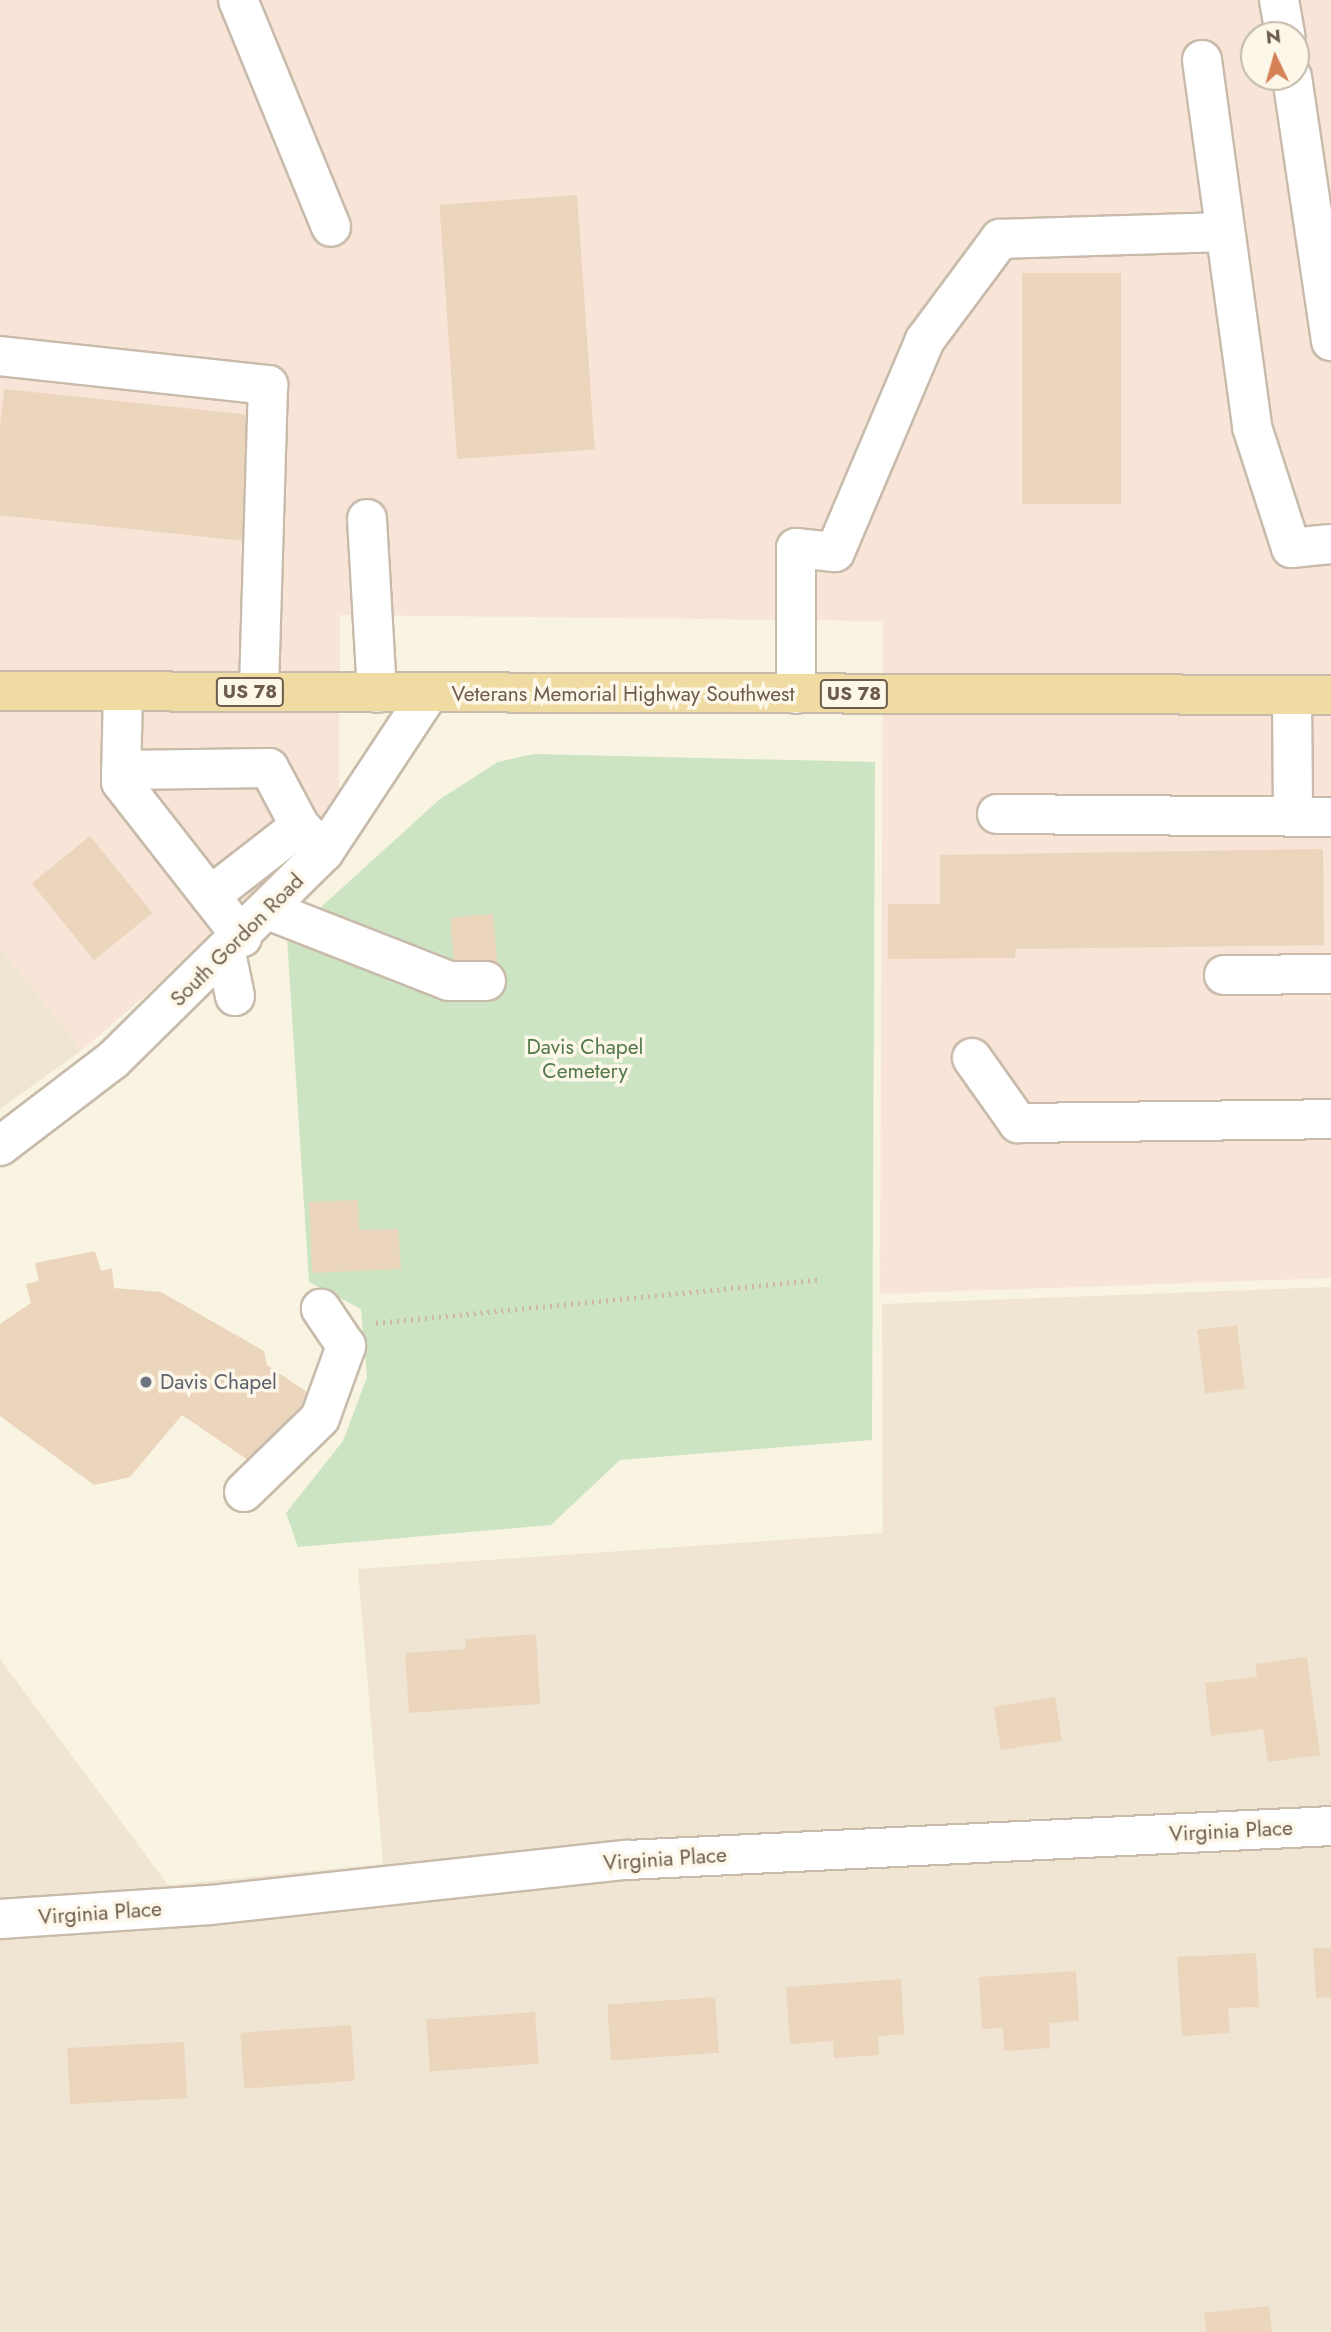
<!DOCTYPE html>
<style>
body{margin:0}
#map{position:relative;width:1331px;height:2332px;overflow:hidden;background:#f9f3e2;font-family:Jost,sans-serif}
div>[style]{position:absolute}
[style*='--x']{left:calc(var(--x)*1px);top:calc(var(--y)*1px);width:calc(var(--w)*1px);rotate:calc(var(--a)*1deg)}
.residential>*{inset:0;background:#efe5d2}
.commercial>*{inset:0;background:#f8e5d7}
.green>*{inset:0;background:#cde4c3}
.building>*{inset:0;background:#ebd5bd;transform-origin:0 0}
.path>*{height:4.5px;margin-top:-2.25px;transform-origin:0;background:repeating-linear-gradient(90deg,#cfb8a1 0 2px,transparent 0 7px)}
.roads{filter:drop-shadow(2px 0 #c8bbab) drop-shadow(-2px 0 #c8bbab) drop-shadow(0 2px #c8bbab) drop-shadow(0 -2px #c8bbab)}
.minor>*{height:38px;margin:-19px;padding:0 19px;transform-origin:19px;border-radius:19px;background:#fff}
.major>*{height:38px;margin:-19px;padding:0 19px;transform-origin:19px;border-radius:19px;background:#f0dca2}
.dots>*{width:19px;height:19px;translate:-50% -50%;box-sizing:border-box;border:4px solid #fcf7e8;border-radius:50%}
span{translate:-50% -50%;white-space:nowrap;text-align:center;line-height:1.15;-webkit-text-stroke:7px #fcf7e8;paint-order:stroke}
.shield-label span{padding:2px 5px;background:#fcf7e8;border:2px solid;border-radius:5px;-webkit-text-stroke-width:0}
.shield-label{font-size:19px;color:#6d5c4c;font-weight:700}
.street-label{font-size:21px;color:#6d5c4c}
.park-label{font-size:21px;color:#527849}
.worship-label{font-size:21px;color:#5b616d}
.left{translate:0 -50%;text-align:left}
.north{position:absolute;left:1240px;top:21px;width:70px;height:70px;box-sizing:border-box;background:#fcf7e8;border:2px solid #c3b9aa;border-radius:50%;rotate:355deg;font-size:19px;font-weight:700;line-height:28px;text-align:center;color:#6d5c4c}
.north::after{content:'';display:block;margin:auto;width:24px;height:32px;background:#d58056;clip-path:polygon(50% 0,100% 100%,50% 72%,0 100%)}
</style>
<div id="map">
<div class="residential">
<div style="clip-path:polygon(0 948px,82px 1050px,0 1109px)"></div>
<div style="clip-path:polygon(1331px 1287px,1331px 2332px,0 2332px,0 1659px,168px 1885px,383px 1864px,358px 1569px,883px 1533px,882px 1304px)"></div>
</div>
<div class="commercial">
<div style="clip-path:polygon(evenodd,0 0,1331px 0,1331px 1278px,880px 1294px,883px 621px,340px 615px,339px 801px,219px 932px,82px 1050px,0 948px,0 0,1254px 35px,1296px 35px,1296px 77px,1254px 77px,1254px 35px)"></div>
</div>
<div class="green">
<div style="clip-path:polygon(534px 754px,875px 762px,872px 1440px,620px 1460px,551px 1525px,298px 1547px,286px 1513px,343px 1441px,367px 1377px,361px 1309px,309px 1282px,287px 938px,440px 799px,498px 762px)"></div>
</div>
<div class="building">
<div style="left:577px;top:195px;width:255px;height:138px;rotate:86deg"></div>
<div style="left:1022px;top:273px;width:99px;height:231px"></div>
<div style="left:4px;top:389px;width:260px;height:126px;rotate:6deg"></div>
<div style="left:90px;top:836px;width:99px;height:75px;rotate:51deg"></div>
<div style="clip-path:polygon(1323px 849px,1324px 945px,1016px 949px,1015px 958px,888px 959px,888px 904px,940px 904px,940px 855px)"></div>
<div style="left:493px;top:914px;width:56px;height:43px;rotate:85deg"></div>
<div style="clip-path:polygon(358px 1200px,359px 1230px,398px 1229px,401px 1269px,312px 1273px,309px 1202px)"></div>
<div style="clip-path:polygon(95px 1251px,101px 1271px,112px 1268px,114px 1288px,161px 1292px,264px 1351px,267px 1365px,317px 1399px,267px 1473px,182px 1415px,130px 1477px,94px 1485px,0 1416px,0 1324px,31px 1303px,26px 1284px,39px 1281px,35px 1263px)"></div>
<div style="left:1237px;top:1325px;width:64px;height:40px;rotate:83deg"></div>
<div style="clip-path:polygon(536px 1634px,540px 1704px,409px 1713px,405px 1653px,466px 1649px,465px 1639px)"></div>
<div style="clip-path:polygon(1307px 1657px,1320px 1755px,1268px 1762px,1263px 1729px,1211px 1736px,1205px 1683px,1257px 1677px,1256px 1664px)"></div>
<div style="left:1055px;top:1697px;width:44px;height:62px;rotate:81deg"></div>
<div style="clip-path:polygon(1313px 1948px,1331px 1948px,1331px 1997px,1316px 1998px)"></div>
<div style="clip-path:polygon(1256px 1953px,1259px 2007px,1228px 2008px,1230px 2033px,1182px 2036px,1177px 1957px)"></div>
<div style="clip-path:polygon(1076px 1971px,1079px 2021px,1049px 2023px,1050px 2048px,1004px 2051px,1003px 2028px,982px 2029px,979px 1977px)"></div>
<div style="clip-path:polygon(901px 1979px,904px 2034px,878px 2036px,879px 2055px,834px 2058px,833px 2041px,790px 2044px,786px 1987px)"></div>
<div style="left:715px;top:1997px;width:56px;height:108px;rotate:86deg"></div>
<div style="left:535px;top:2012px;width:52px;height:109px;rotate:86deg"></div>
<div style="left:351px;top:2025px;width:56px;height:111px;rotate:86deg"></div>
<div style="left:184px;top:2042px;width:56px;height:117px;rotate:87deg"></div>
<div style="clip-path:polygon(1269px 2306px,1272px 2332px,1206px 2332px,1204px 2313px)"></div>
</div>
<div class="path">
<div style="--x:376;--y:1323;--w:448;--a:-5.6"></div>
</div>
<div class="roads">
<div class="minor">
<div style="--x:238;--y:0;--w:245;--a:67.7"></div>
<div style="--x:1279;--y:0;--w:36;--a:80"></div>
<div style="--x:1202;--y:60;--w:370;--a:82.2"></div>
<div style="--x:1252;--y:427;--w:127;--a:72.1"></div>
<div style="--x:1291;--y:548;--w:40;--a:-5.7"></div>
<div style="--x:1292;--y:77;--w:267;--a:81.6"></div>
<div style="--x:0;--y:356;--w:270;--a:6.2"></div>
<div style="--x:268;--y:385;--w:307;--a:91.7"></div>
<div style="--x:367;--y:519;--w:174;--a:86.7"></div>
<div style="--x:123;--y:692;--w:90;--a:91.3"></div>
<div style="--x:121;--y:782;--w:197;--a:52"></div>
<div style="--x:796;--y:694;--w:146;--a:-90"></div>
<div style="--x:796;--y:548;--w:39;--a:6"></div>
<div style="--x:835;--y:552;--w:230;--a:-67"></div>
<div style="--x:925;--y:340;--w:126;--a:-53.4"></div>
<div style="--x:1000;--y:239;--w:222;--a:-1.8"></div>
<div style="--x:1292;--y:695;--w:122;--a:89.5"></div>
<div style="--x:121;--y:770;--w:148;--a:-0.8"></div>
<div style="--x:269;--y:768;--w:66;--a:61.9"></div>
<div style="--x:300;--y:826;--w:35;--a:47"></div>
<div style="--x:997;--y:814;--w:334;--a:0.5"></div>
<div style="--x:210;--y:896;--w:114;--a:-37.9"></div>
<div style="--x:268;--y:910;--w:194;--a:21.4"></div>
<div style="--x:449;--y:981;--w:37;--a:0"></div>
<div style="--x:226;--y:953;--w:44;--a:78.2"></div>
<div style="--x:1224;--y:975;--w:107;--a:-0.5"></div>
<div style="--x:972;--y:1058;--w:80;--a:54.7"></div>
<div style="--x:1018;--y:1123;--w:313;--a:-0.7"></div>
<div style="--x:0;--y:1146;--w:142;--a:-37.3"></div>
<div style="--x:113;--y:1060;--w:296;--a:-44.6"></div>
<div style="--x:324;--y:852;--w:191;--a:-56.6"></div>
<div style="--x:244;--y:1492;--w:106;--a:-44.2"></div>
<div style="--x:320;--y:1418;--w:77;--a:-70.1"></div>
<div style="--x:346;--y:1346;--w:45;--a:-124"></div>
<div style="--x:0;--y:1919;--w:210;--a:-3.8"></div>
<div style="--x:210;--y:1905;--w:419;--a:-6.2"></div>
<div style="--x:627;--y:1860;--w:705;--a:-2.76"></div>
</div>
<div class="major">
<div style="--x:0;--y:691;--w:1331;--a:0.17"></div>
</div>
</div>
<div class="dots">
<div style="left:146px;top:1382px;background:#6b7280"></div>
</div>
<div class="shield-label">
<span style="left:250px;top:692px">US 78</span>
<span style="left:854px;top:694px">US 78</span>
</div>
<div class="street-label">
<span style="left:623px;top:694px">Veterans Memorial Highway Southwest</span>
<span style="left:237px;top:940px;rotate:-45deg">South Gordon Road</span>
<span style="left:1231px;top:1831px;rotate:-3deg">Virginia Place</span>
<span style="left:665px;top:1859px;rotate:-4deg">Virginia Place</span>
<span style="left:100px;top:1913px;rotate:-4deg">Virginia Place</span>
</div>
<div class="park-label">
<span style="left:585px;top:1059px">Davis Chapel<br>Cemetery</span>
</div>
<div class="worship-label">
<span class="left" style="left:160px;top:1382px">Davis Chapel</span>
</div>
<div class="north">N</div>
</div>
